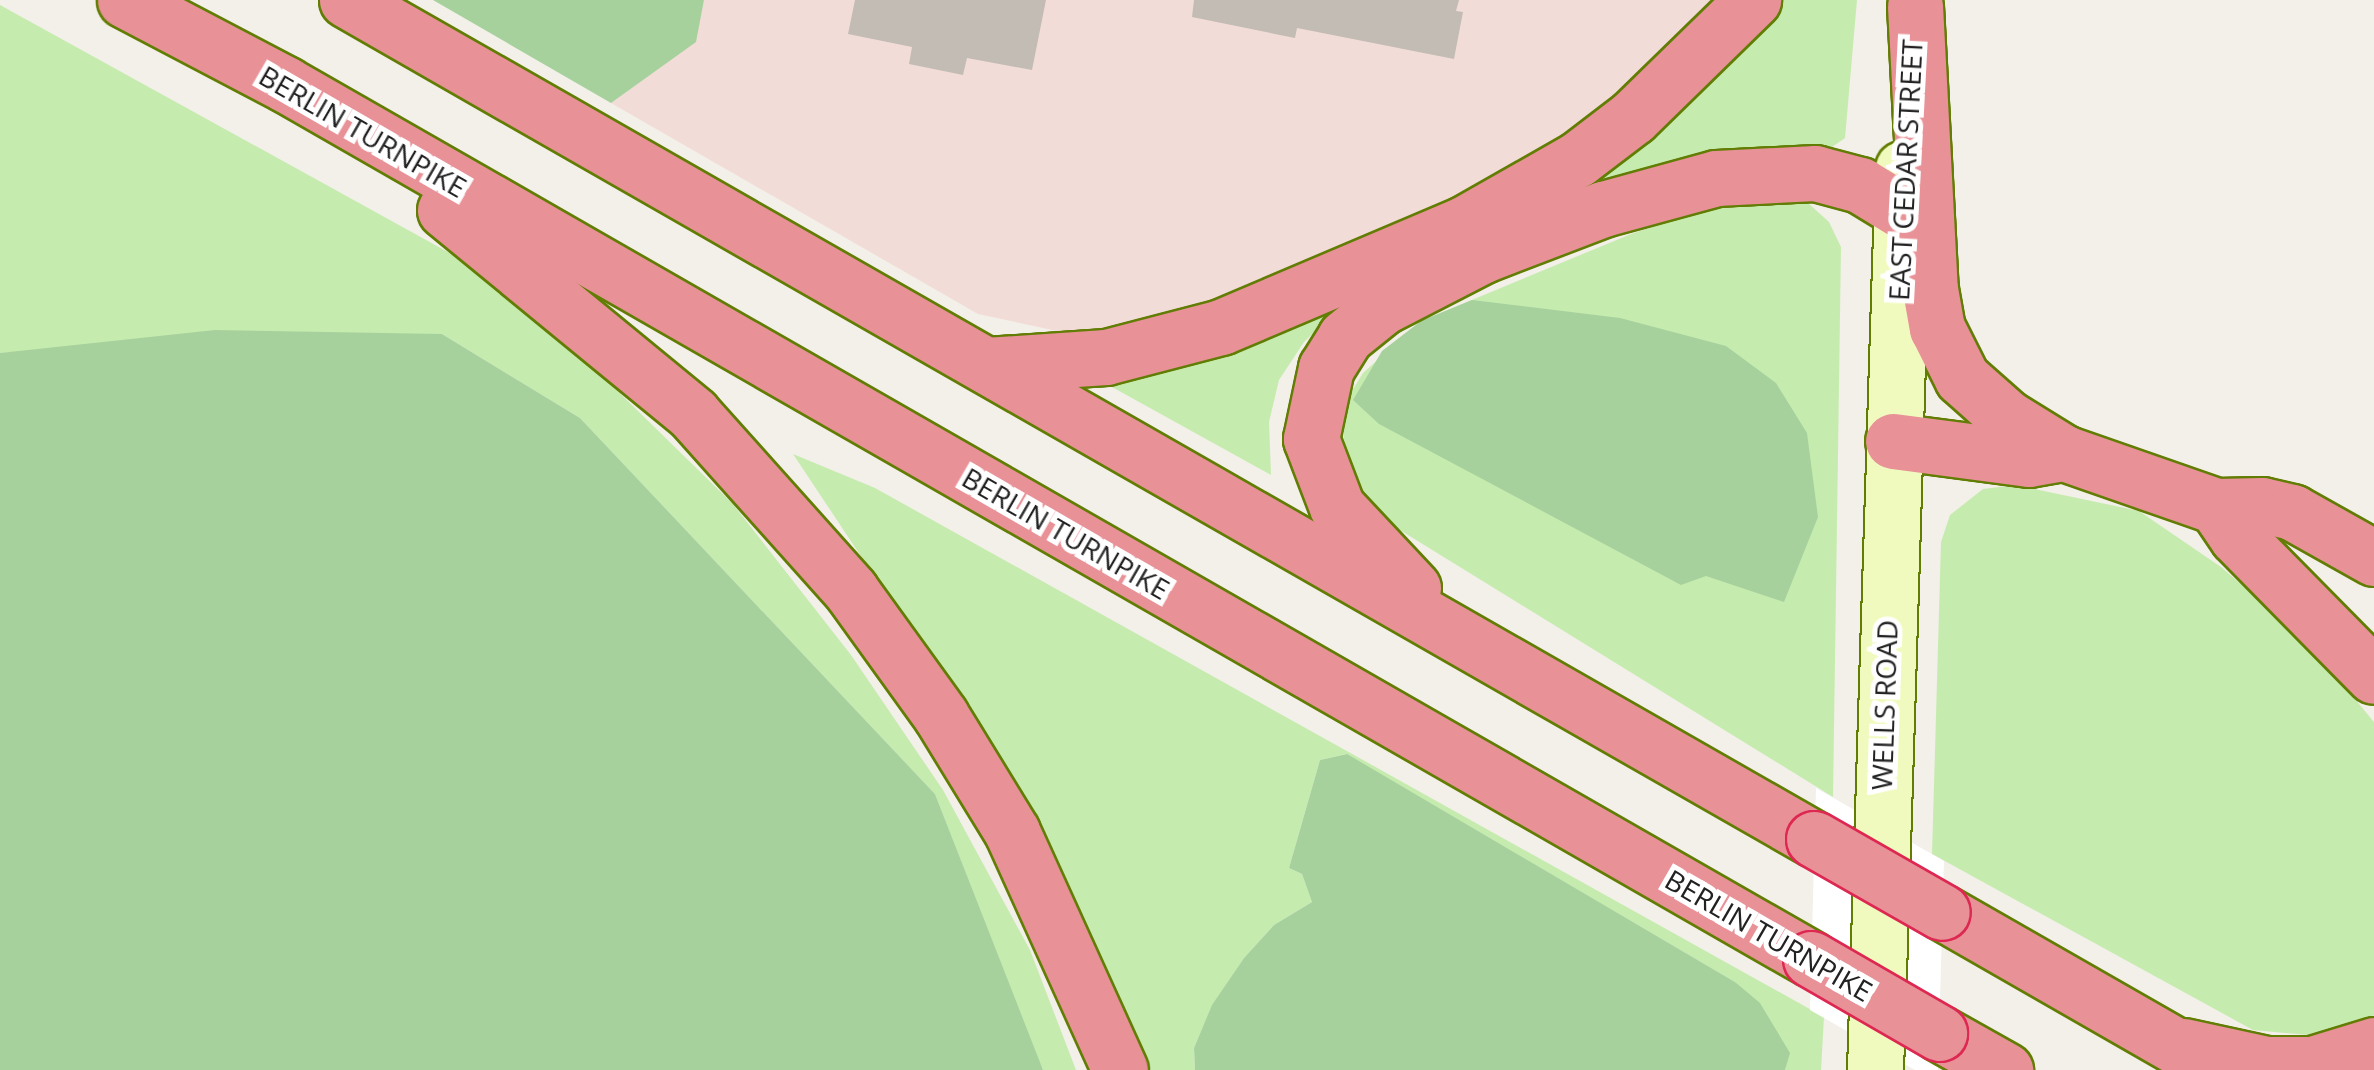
<!DOCTYPE html>
<style>
body{margin:0}
#map{position:relative;width:2374px;height:1070px;overflow:hidden;background:#f2f0e8;font-family:"Open Sans",sans-serif}
div>[style]{position:absolute}
[style*='--x']{left:calc(var(--x)*1px);top:calc(var(--y)*1px);width:calc(var(--w)*1px);rotate:calc(var(--a)*1deg)}
.commercial>*{inset:0;background:#f2dcd8}
.grass>*{inset:0;background:#c6ebaf}
.forest>*{inset:0;background:#a6d19d}
.pier>*{inset:0;background:#fff}
.building>*{inset:0;background:#c3bcb4}
.roads{filter:drop-shadow(2px 0 #627d04) drop-shadow(-2px 0 #627d04) drop-shadow(0 2px #627d04) drop-shadow(0 -2px #627d04)}
.secondary>*{height:55px;margin:-27.5px;padding:0 27.5px;transform-origin:27.5px;border-radius:27.5px;background:#f1fabe}
.highway>*{height:55px;margin:-27.5px;padding:0 27.5px;transform-origin:27.5px;border-radius:27.5px;background:#e89197}
.bridges{filter:drop-shadow(2px 0 #dd2852) drop-shadow(-2px 0 #dd2852) drop-shadow(0 2px #dd2852) drop-shadow(0 -2px #dd2852)}
.highway-bridge>*{height:55px;margin:-27.5px;padding:0 27.5px;transform-origin:27.5px;border-radius:27.5px;background:#e89197}
span{translate:-50% -50%;white-space:nowrap;text-align:center;line-height:1.15;-webkit-text-stroke:10px #fff;paint-order:stroke}
.street-label{font-size:28px;color:#222}
</style>
<div id="map">
<div class="commercial">
<div style="clip-path:polygon(704px 0,1725px 0,1669px 63px,1534px 167px,1407px 233px,1160px 322px,1076px 335px,978px 314px,611px 103px,695px 42px)"></div>
</div>
<div class="grass">
<div style="clip-path:polygon(1776px 0,1857px 0,1845px 138px,1832px 147px,1791px 149px,1536px 222px)"></div>
<div style="clip-path:polygon(0 5px,475px 267px,594px 368px,732px 503px,851px 655px,943px 790px,1030px 950px,1076px 1070px,1043px 1070px,1039px 1062px,935px 794px,580px 418px,442px 334px,0 353px)"></div>
<div style="clip-path:polygon(1784px 197px,1808px 203px,1829px 222px,1841px 247px,1833px 797px,1369px 511px,1352px 481px,1343px 434px,1350px 394px,1363px 373px,1421px 321px,1631px 234px,1715px 206px)"></div>
<div style="clip-path:polygon(1344px 303px,1304px 342px,1279px 380px,1269px 422px,1271px 475px,1112px 387px)"></div>
<div style="clip-path:polygon(793px 454px,875px 488px,1824px 1017px,1821px 1070px,1785px 1070px,1789px 1053px,1735px 982px,1346px 754px,1320px 760px,1289px 868px,1302px 874px,1312px 902px,1274px 925px,1244px 958px,1212px 1006px,1194px 1048px,1195px 1070px,1143px 1070px,1025px 803px)"></div>
<div style="clip-path:polygon(2016px 485px,2139px 511px,2221px 567px,2305px 639px,2374px 722px,2374px 1015px,2364px 1027px,2320px 1036px,2253px 1030px,1932px 854px,1941px 542px,1950px 515px,1983px 489px)"></div>
</div>
<div class="forest">
<div style="clip-path:polygon(433px 0,704px 0,696px 42px,611px 103px)"></div>
<div style="clip-path:polygon(1472px 300px,1620px 318px,1726px 346px,1776px 383px,1807px 433px,1818px 517px,1784px 602px,1706px 576px,1681px 585px,1379px 424px,1353px 400px,1382px 351px,1421px 321px)"></div>
<div style="clip-path:polygon(215px 330px,442px 334px,580px 418px,935px 794px,1043px 1070px,0 1070px,0 353px)"></div>
<div style="clip-path:polygon(1347px 754px,1735px 982px,1760px 1003px,1790px 1053px,1785px 1070px,1195px 1070px,1194px 1048px,1212px 1005px,1244px 958px,1274px 925px,1312px 902px,1302px 874px,1289px 868px,1320px 760px)"></div>
</div>
<div class="pier">
<div style="clip-path:polygon(1816px 788px,1944px 861px,1938px 1070px,1915px 1070px,1810px 1010px)"></div>
</div>
<div class="building">
<div style="clip-path:polygon(855px 0,1046px 0,1032px 70px,967px 58px,963px 75px,909px 64px,912px 47px,848px 34px)"></div>
<div style="clip-path:polygon(1194px 0,1459px 0,1456px 11px,1463px 12px,1454px 59px,1297px 28px,1295px 38px,1192px 17px)"></div>
</div>
<div class="roads">
<div class="secondary">
<div style="--x:1875;--y:1070;--w:902;--a:-88.22"></div>
</div>
<div class="highway">
<div style="--x:125;--y:0;--w:181;--a:27.7"></div>
<div style="--x:285;--y:84;--w:1759;--a:29.83"></div>
<div style="--x:347;--y:0;--w:1690;--a:29.77"></div>
<div style="--x:1915;--y:6;--w:283;--a:87"></div>
<div style="--x:1930;--y:289;--w:40;--a:80"></div>
<div style="--x:1937;--y:328;--w:56;--a:63.4"></div>
<div style="--x:1962;--y:378;--w:59;--a:41.6"></div>
<div style="--x:2006;--y:417;--w:68;--a:31.8"></div>
<div style="--x:2064;--y:453;--w:161;--a:19.2"></div>
<div style="--x:2216;--y:506;--w:46;--a:-1.2"></div>
<div style="--x:2262;--y:505;--w:31;--a:13"></div>
<div style="--x:2292;--y:512;--w:94;--a:29.3"></div>
<div style="--x:445;--y:210;--w:321;--a:39.4"></div>
<div style="--x:693;--y:414;--w:237;--a:48.2"></div>
<div style="--x:851;--y:591;--w:154;--a:54.2"></div>
<div style="--x:941;--y:716;--w:136;--a:58.5"></div>
<div style="--x:1012;--y:832;--w:261;--a:65.6"></div>
<div style="--x:986;--y:365;--w:120;--a:-3.8"></div>
<div style="--x:1106;--y:357;--w:119;--a:-14.6"></div>
<div style="--x:1221;--y:327;--w:264;--a:-23"></div>
<div style="--x:1464;--y:224;--w:131;--a:-29.7"></div>
<div style="--x:1578;--y:159;--w:69;--a:-37.4"></div>
<div style="--x:1633;--y:117;--w:168;--a:-44.3"></div>
<div style="--x:1893;--y:441;--w:137;--a:7.5"></div>
<div style="--x:2029;--y:459;--w:36;--a:-10"></div>
<div style="--x:2216;--y:506;--w:37;--a:56"></div>
<div style="--x:2237;--y:537;--w:195;--a:45.4"></div>
<div style="--x:1413;--y:588;--w:111;--a:-133.2"></div>
<div style="--x:1337;--y:507;--w:73;--a:-110.9"></div>
<div style="--x:1311;--y:439;--w:73;--a:-78.1"></div>
<div style="--x:1326;--y:368;--w:36;--a:-58"></div>
<div style="--x:1345;--y:337;--w:48;--a:-39"></div>
<div style="--x:1382;--y:307;--w:114;--a:-27.2"></div>
<div style="--x:1483;--y:255;--w:129;--a:-21"></div>
<div style="--x:1603;--y:209;--w:117;--a:-15.3"></div>
<div style="--x:1716;--y:178;--w:99;--a:-2.9"></div>
<div style="--x:1815;--y:173;--w:47;--a:14.9"></div>
<div style="--x:1860;--y:185;--w:48;--a:31.4"></div>
<div style="--x:1942;--y:912;--w:318;--a:29.8"></div>
<div style="--x:1939;--y:1033;--w:76;--a:29.3"></div>
<div style="--x:2183;--y:1046;--w:86;--a:12.1"></div>
<div style="--x:2267;--y:1064;--w:45;--a:0"></div>
<div style="--x:2312;--y:1064;--w:65;--a:-17"></div>
</div>
</div>
<div class="bridges">
<div class="highway-bridge">
<div style="--x:1814;--y:839;--w:147;--a:29.7"></div>
<div style="--x:1811;--y:959;--w:148;--a:30"></div>
</div>
</div>
<div class="street-label">
<span style="left:363px;top:131px;rotate:30deg">BERLIN TURNPIKE</span>
<span style="left:1905px;top:170px;rotate:-87deg">EAST CEDAR STREET</span>
<span style="left:1066px;top:533px;rotate:30deg">BERLIN TURNPIKE</span>
<span style="left:1884px;top:705px;rotate:-88deg">WELLS ROAD</span>
<span style="left:1769px;top:935px;rotate:30deg">BERLIN TURNPIKE</span>
</div>
</div>
